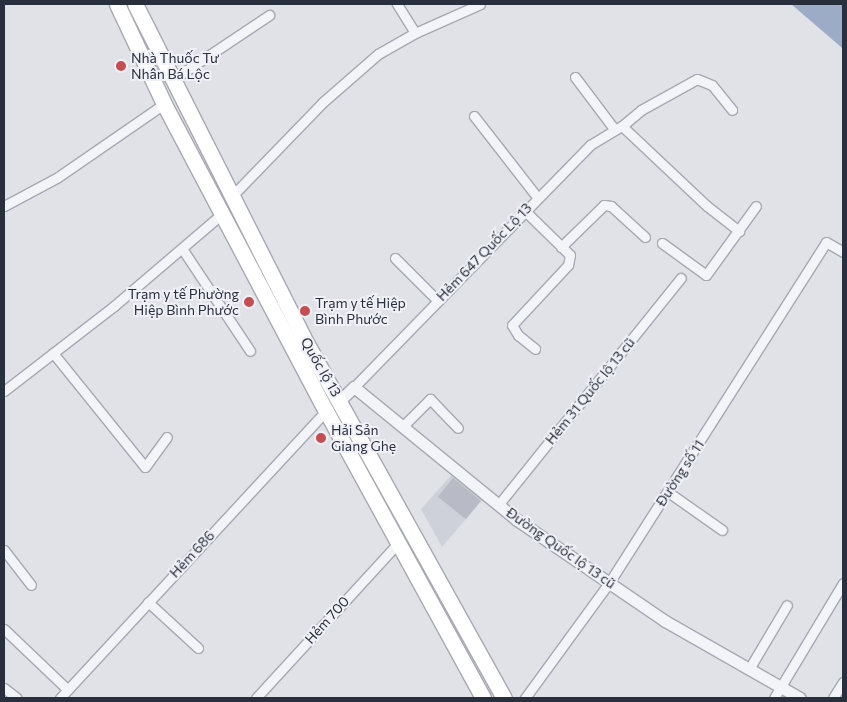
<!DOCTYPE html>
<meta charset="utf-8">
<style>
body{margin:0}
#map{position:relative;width:847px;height:702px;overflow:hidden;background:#e0e2e8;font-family:Commissioner,sans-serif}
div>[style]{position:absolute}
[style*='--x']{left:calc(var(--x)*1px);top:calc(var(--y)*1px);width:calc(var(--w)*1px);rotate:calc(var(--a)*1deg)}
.built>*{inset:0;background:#ced1da}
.water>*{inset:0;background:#9dacc6}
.building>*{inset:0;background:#b8bbc5;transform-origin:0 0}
.roads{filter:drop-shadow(1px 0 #a6a9b2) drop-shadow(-1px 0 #a6a9b2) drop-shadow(0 1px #a6a9b2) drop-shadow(0 -1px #a6a9b2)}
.minor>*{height:9px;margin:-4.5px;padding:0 4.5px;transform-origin:4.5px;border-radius:4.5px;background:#f3f4f7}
.tertiary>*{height:11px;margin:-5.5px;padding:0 5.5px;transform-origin:5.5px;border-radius:5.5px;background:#f3f4f7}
.trunk>*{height:15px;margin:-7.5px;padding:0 7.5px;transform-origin:7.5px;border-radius:7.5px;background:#fff}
.dots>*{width:14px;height:14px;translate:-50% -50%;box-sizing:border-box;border:2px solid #eff1f6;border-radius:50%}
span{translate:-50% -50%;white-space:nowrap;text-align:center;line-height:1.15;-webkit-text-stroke:4px #eff1f6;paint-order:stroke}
.poi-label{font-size:14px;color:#2a2f3e}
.left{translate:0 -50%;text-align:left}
.right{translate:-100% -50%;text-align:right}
.street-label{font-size:14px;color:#2a2f3e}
.frame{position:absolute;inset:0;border:5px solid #2a2f3e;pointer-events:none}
</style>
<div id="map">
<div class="built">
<div style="clip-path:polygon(454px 472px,484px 498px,442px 547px,421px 509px)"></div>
</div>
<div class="water">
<div style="clip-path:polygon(791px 4px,843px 4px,843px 50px,841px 47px)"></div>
</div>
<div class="building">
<div style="left:453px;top:478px;width:36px;height:24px;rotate:39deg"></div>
</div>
<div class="roads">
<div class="minor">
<div style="--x:397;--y:4;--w:34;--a:58"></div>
<div style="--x:575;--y:77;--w:66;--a:53"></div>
<div style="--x:172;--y:80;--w:117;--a:-33.8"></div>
<div style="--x:474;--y:116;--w:103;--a:52.1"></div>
<div style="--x:622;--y:126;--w:117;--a:43.3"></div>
<div style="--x:707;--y:206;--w:41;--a:38"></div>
<div style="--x:232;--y:196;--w:131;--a:-45.9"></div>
<div style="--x:323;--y:102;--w:73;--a:-41.1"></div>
<div style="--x:378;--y:54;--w:43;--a:-29.6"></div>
<div style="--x:415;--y:33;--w:71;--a:-24"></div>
<div style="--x:4;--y:206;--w:61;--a:-28.2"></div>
<div style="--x:58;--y:177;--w:129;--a:-34.6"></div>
<div style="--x:524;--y:210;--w:64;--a:44.4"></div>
<div style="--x:570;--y:255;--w:10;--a:101"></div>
<div style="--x:568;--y:265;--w:82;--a:133"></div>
<div style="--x:512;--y:325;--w:12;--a:59"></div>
<div style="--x:518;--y:335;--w:22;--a:39"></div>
<div style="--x:662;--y:243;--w:54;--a:36"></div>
<div style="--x:706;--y:275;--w:85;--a:-54.1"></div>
<div style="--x:561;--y:247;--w:60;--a:-44.3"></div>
<div style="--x:604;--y:205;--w:7;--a:8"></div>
<div style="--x:611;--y:206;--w:46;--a:42.4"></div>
<div style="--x:183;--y:250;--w:121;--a:56.4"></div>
<div style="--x:395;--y:258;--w:61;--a:45"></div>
<div style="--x:53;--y:353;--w:146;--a:51.1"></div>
<div style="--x:145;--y:467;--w:37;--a:-54"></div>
<div style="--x:354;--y:387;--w:338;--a:-45.7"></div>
<div style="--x:590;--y:145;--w:37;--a:-31"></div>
<div style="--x:622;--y:126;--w:25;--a:-40"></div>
<div style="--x:641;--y:110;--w:64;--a:-29"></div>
<div style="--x:697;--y:79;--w:16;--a:22"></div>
<div style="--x:712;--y:85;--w:32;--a:51"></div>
<div style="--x:4;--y:391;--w:139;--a:-37.7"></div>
<div style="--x:114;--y:306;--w:143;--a:-40.5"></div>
<div style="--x:404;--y:425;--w:37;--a:-45"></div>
<div style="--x:430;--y:399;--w:40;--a:46"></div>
<div style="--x:668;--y:492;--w:66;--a:35.1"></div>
<div style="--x:499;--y:504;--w:290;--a:-51.2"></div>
<div style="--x:4;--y:550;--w:44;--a:52.4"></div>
<div style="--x:148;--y:602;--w:68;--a:42.6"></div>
<div style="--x:4;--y:629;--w:88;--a:43.6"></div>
<div style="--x:749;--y:669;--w:74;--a:-59.3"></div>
<div style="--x:4;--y:688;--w:16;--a:38"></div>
<div style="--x:60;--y:698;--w:391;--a:-47.2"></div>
<div style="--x:256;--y:698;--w:212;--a:-47.5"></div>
<div style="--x:525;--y:698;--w:142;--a:-53.9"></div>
<div style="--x:609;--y:583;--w:404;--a:-57.5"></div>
<div style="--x:826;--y:242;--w:20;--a:30"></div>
<div style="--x:774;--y:698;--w:134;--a:-59"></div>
<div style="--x:833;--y:698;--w:19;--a:-58"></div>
</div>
<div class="tertiary">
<div style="--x:340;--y:400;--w:19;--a:-43"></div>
<div style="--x:354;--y:387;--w:210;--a:39.2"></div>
<div style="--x:517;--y:520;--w:179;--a:34.3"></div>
<div style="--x:665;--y:621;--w:155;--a:29.7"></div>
</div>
<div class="trunk">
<div style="--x:117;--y:4;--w:110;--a:64.8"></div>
<div style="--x:164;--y:104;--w:347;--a:62.2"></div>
<div style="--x:326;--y:411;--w:327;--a:61.3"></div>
<div style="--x:135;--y:4;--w:373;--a:63.2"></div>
<div style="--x:303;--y:337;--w:413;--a:60.9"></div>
</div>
</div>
<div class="dots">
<div style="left:121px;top:66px;background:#c54d51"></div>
<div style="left:249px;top:302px;background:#c54d51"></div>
<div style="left:305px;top:311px;background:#c54d51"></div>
<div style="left:321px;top:438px;background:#c54d51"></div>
</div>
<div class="poi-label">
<span class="left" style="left:131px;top:66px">Nhà Thuốc Tư<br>Nhân Bá Lộc</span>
<span class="right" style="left:239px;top:302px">Trạm y tế Phường<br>Hiệp Bình Phước</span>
<span class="left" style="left:315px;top:311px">Trạm y tế Hiệp<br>Bình Phước</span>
<span class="left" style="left:331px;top:438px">Hải Sản<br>Giang Ghẹ</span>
</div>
<div class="street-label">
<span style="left:484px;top:252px;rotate:-46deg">Hẻm 647 Quốc Lộ 13</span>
<span style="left:321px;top:367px;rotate:60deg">Quốc lộ 13</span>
<span style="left:590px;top:391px;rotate:-51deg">Hẻm 31 Quốc lộ 13 cũ</span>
<span style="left:680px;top:473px;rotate:-57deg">Đường số 11</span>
<span style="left:561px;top:548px;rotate:35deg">Đường Quốc lộ 13 cũ</span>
<span style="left:192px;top:554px;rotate:-47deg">Hẻm 686</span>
<span style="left:327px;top:620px;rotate:-48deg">Hẻm 700</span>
</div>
<div class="frame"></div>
</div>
